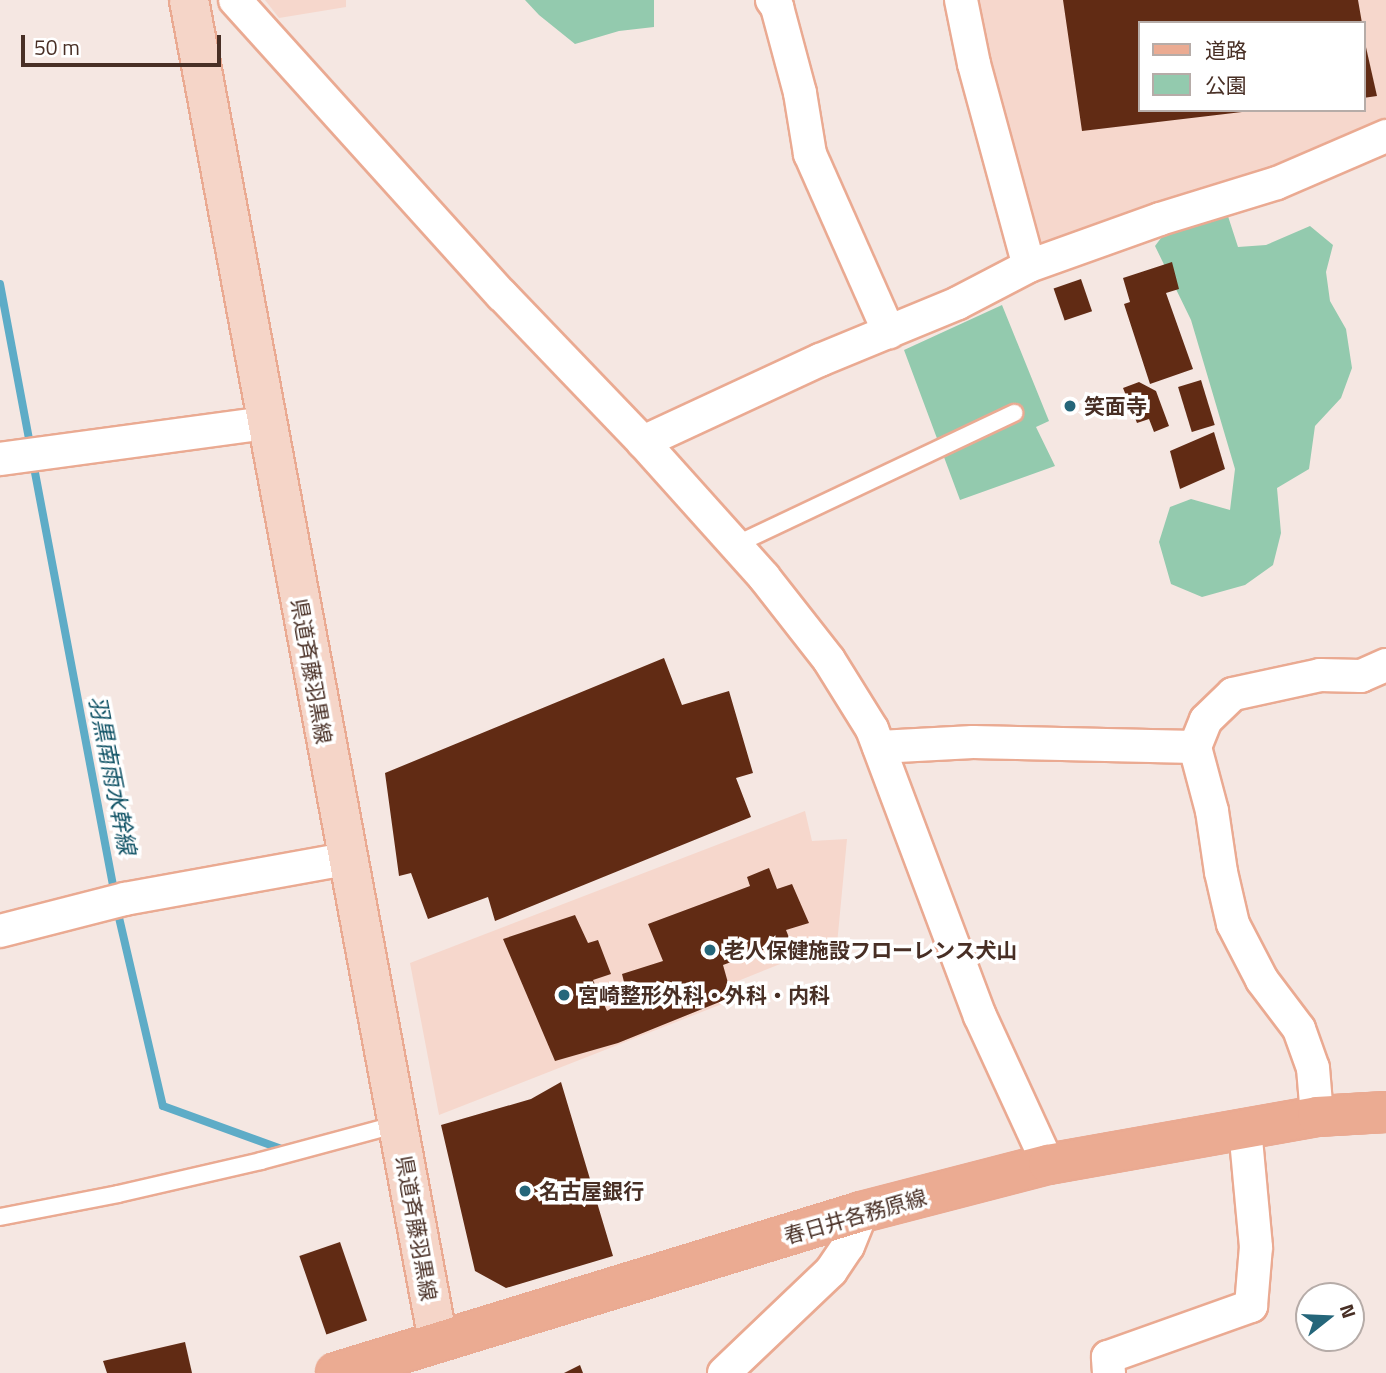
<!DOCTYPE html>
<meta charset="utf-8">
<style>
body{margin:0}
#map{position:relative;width:1386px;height:1373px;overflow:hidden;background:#f5e7e2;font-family:"Titillium Web","Noto Sans JP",sans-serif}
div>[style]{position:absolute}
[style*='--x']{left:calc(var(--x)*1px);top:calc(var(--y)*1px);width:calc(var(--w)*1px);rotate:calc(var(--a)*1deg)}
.built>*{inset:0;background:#f6d7cc}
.green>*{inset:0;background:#93caae}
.stream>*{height:8px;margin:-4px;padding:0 4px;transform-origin:4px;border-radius:4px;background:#5eacc7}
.building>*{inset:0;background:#612b14;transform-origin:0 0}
.roads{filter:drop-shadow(2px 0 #eaaa92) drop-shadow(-2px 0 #eaaa92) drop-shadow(0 2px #eaaa92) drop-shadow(0 -2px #eaaa92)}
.service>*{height:16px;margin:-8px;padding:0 8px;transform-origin:8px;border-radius:8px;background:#fff}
.minor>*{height:32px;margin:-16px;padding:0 16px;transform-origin:16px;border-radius:16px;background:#fff}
.secondary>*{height:38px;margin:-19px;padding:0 19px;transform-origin:19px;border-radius:19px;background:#f5d5c8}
.primary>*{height:38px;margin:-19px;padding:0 19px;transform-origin:19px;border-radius:19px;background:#ebab92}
.dots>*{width:19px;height:19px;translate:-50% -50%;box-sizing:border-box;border:4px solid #fff;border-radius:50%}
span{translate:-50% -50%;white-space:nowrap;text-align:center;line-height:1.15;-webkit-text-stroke:7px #fff;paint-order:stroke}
.poi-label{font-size:21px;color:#482f25;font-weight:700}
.left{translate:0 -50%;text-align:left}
.street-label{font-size:21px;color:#482f25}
.water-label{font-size:23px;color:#0f5265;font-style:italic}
.legend{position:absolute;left:1138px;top:21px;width:228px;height:91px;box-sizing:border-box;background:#fff;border:2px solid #b6aca8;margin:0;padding:9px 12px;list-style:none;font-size:21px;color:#482f25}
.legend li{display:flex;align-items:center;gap:14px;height:35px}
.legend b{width:35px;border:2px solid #b6aca8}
.north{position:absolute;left:1295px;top:1282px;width:70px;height:70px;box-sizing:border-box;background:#fff;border:2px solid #b6aca8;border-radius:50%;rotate:72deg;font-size:19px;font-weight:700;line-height:28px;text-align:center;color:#482f25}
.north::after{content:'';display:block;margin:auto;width:24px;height:32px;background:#25667a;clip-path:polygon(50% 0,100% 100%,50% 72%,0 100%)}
.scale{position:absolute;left:21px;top:35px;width:200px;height:32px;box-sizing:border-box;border:4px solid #482f25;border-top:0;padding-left:9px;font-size:21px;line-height:24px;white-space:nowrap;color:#482f25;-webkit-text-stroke:5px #fff;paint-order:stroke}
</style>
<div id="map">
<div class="built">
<div style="clip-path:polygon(265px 0,346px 0,346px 7px,279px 18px)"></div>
<div style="clip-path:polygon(evenodd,974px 0,1386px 0,1386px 128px,1055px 247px,1034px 241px,974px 0,1139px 23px,1363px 23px,1363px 110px,1139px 110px,1139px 23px)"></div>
<div style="clip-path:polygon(805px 811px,812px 841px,847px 839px,836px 955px,795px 958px,738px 981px,745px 995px,439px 1115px,410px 963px)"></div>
</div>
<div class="green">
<div style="clip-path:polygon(525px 0,654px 0,654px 27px,619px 31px,575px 44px,539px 15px)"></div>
<div style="clip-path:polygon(1226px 210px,1238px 247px,1266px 245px,1310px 226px,1333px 245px,1326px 272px,1330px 301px,1346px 329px,1352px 368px,1341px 398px,1315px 426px,1309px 469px,1277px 488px,1281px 533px,1273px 565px,1245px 585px,1202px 597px,1171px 584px,1159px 542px,1170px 507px,1191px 499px,1230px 510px,1235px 469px,1191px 320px,1155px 246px,1170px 226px)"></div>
<div style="clip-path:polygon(1002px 305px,1049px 421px,1036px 427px,1055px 466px,960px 500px,904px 350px)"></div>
</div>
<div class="stream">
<div style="--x:0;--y:284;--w:168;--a:79.4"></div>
<div style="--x:33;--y:462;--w:443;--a:79.3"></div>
<div style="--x:117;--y:909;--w:202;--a:76.9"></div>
<div style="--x:163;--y:1106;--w:132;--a:19.9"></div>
</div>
<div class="building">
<div style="clip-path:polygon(1063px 0,1358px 0,1362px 23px,1139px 23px,1139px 110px,1242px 112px,1082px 131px)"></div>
<div style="clip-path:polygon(1363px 34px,1377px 96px,1363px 98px)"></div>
<div style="clip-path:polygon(1172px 262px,1179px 289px,1166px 293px,1193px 369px,1150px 384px,1124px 304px,1130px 302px,1123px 278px)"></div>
<div style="left:1081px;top:279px;width:34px;height:29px;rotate:71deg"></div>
<div style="left:1201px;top:380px;width:47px;height:24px;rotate:73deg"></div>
<div style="clip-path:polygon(1139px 382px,1156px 391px,1169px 426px,1154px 432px,1149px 419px,1137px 423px,1123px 388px)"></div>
<div style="clip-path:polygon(1214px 432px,1225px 469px,1180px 489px,1170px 451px)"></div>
<div style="clip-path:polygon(664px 658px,682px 705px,729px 691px,753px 773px,736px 778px,751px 817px,495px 921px,488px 897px,428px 919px,411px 873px,399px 876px,385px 773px)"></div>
<div style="clip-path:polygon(769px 868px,777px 889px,792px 884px,809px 923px,786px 930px,790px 940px,723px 965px,732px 997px,618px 1043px,555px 1061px,503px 939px,575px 915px,588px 943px,598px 940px,611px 974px,593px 980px,607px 1011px,628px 998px,622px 974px,663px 961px,648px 924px,750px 886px,747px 877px)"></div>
<div style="clip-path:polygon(561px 1082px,613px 1256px,506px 1288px,475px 1271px,441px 1125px,531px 1099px)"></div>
<div style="left:340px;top:1242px;width:83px;height:43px;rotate:71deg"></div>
<div style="clip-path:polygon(185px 1342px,192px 1373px,107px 1373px,103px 1361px)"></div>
<div style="clip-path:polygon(580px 1365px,583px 1373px,564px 1373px)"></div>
</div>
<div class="roads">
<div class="service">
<div style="--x:735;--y:545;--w:309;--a:-25.3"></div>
<div style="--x:0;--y:1217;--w:120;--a:-11"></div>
<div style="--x:118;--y:1194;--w:147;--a:-13"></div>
<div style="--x:261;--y:1161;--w:142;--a:-15.1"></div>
</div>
<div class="minor">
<div style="--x:235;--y:0;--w:398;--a:47.9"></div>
<div style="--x:502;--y:295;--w:204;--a:46.2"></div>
<div style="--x:643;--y:442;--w:181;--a:48.1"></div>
<div style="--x:764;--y:577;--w:105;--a:51.9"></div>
<div style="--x:829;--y:660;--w:81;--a:58.1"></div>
<div style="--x:872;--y:729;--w:307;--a:69.4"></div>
<div style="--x:980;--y:1016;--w:163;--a:65.3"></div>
<div style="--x:772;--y:0;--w:9;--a:54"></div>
<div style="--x:777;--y:7;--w:89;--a:75"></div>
<div style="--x:800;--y:93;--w:62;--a:80.7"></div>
<div style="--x:810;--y:154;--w:195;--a:66.1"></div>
<div style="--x:961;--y:0;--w:65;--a:78.5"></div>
<div style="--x:974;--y:64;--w:209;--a:74.8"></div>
<div style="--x:643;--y:442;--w:195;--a:-24.9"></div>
<div style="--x:820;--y:360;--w:149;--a:-22.4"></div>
<div style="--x:958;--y:303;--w:80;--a:-27.5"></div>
<div style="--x:1029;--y:266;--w:139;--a:-19.7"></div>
<div style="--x:1160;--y:219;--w:122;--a:-17.1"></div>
<div style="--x:1277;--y:183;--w:119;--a:-23.3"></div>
<div style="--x:0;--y:459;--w:270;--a:-7.7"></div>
<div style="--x:879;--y:747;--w:94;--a:-3"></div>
<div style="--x:973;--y:742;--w:222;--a:1.3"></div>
<div style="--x:1195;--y:747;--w:29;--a:-68"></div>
<div style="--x:1206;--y:720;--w:37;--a:-44"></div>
<div style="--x:1233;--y:694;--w:89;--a:-12.3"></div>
<div style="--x:1320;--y:675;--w:41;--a:1.4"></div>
<div style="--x:1361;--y:676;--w:27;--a:-24"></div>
<div style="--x:1195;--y:747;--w:66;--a:75.1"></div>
<div style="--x:1212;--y:811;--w:62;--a:81.6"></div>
<div style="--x:1221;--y:872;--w:53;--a:77"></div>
<div style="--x:1233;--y:924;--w:63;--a:62.6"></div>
<div style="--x:1262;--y:980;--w:61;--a:52.9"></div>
<div style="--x:1299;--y:1029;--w:41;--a:70.3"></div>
<div style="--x:1313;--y:1068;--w:48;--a:85.2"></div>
<div style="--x:0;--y:931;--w:129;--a:-14.4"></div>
<div style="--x:125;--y:899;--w:225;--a:-10.3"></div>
<div style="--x:724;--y:1373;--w:148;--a:-43.6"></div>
<div style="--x:831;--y:1271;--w:30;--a:-56"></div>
<div style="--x:848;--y:1246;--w:37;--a:-68"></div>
<div style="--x:1109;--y:1373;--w:16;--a:-94"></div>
<div style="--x:1108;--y:1357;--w:152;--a:-19.6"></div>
<div style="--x:1251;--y:1306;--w:59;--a:-85.2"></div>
<div style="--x:1256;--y:1247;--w:119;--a:-95.3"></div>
</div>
<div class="secondary">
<div style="--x:189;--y:0;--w:1364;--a:79.48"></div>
</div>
<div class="primary">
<div style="--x:336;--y:1373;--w:550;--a:-17.02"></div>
<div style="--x:862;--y:1212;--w:192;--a:-14.5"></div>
<div style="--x:1048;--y:1164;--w:273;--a:-10.1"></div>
<div style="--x:1317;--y:1116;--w:69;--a:-3.3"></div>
</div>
</div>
<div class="dots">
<div style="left:1070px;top:406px;background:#25667a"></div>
<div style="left:710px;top:950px;background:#25667a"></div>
<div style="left:564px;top:995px;background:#25667a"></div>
<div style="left:525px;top:1191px;background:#25667a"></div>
</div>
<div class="poi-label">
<span class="left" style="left:1084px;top:406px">笑面寺</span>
<span class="left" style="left:724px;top:950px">老人保健施設フローレンス犬山</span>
<span class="left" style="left:578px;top:995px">宮崎整形外科・外科・内科</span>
<span class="left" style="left:539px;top:1191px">名古屋銀行</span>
</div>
<div class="street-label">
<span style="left:312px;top:671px;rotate:80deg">県道斉藤羽黒線</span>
<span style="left:855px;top:1216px;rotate:-16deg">春日井各務原線</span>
<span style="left:417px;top:1228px;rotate:80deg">県道斉藤羽黒線</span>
</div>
<div class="water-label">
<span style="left:112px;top:775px;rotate:79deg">羽黒南雨水幹線</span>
</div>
<ul class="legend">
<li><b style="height:9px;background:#ebab92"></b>道路</li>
<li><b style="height:19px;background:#93caae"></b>公園</li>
</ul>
<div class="north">N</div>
<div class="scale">50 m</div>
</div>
